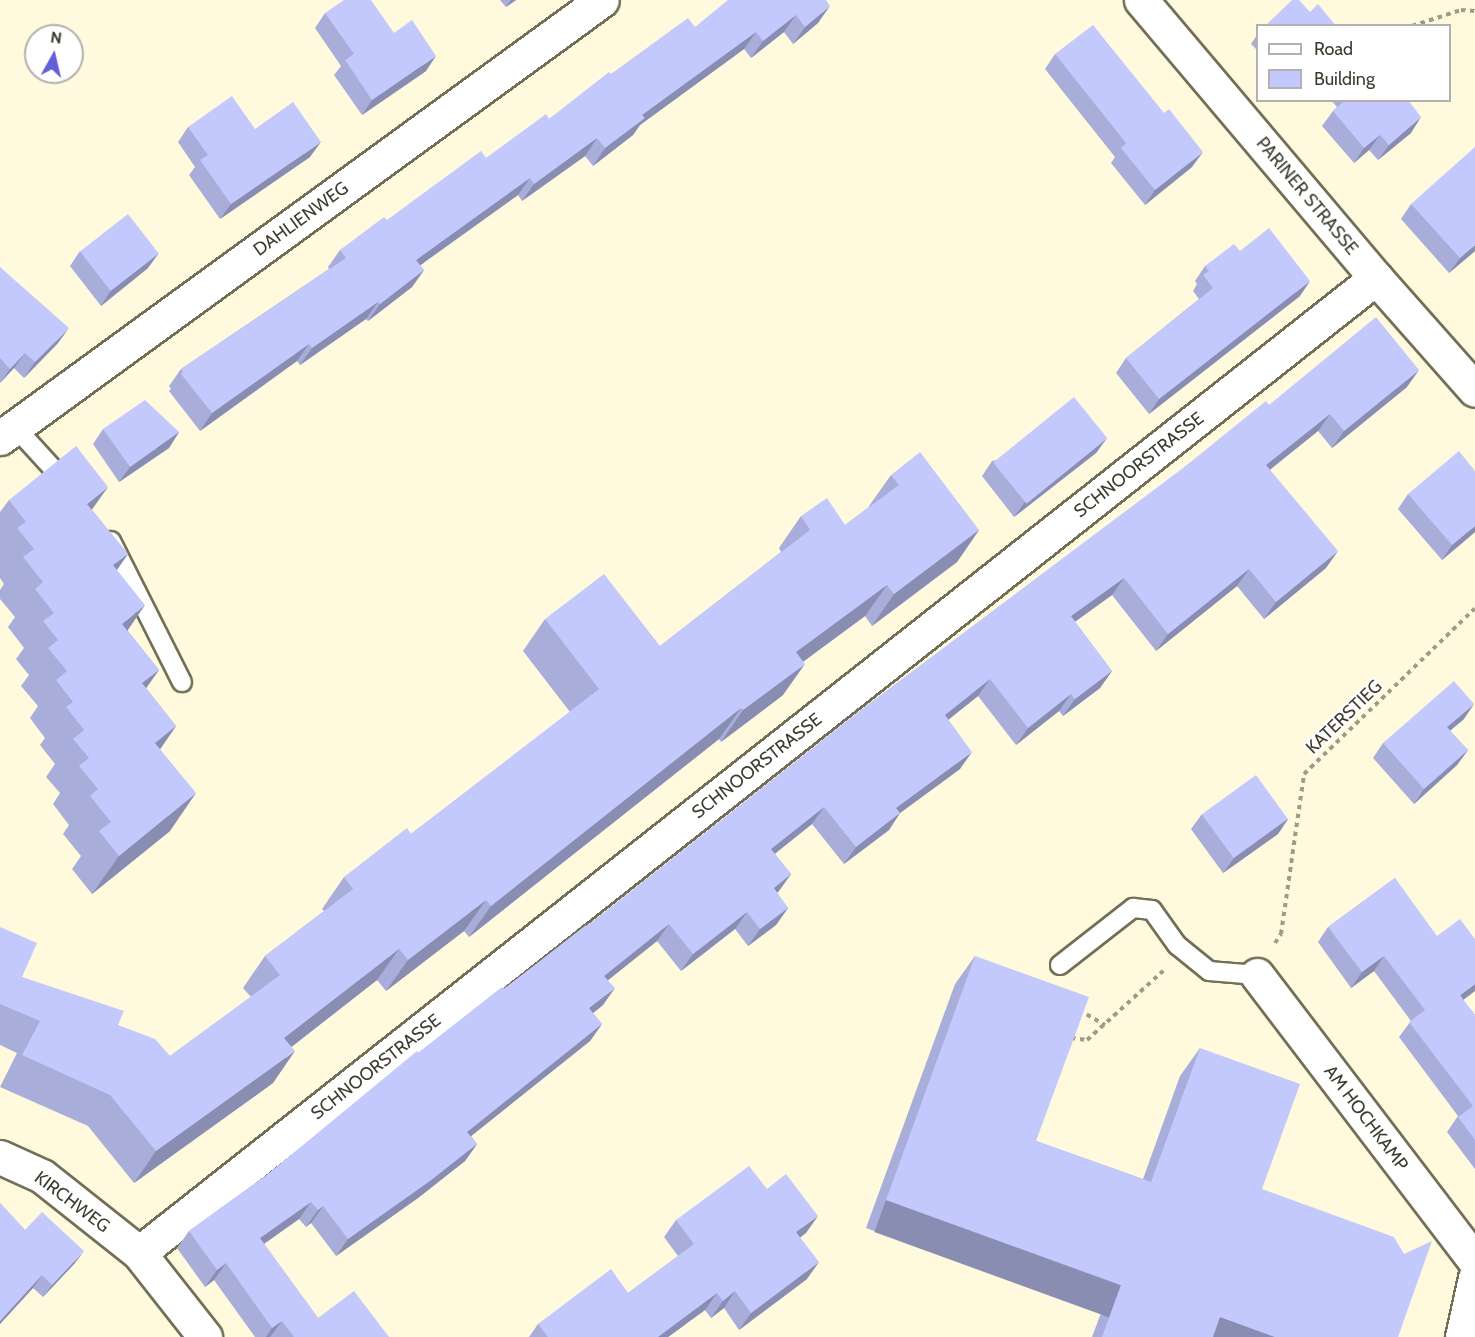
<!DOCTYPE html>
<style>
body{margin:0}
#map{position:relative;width:1475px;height:1337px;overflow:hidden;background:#fffade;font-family:Cabin,sans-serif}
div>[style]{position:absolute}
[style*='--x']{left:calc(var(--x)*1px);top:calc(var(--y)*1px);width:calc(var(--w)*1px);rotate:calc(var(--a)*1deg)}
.path>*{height:4px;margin-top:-2px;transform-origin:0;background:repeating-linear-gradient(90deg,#9f9b88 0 4.5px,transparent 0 9px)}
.roads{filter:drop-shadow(2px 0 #736f57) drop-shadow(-2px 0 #736f57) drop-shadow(0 2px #736f57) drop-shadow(0 -2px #736f57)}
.service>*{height:18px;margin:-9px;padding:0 9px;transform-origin:9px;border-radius:9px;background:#fff}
.minor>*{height:33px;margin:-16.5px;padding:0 16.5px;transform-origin:16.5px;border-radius:16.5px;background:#fff}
.tertiary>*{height:33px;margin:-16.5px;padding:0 16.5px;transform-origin:16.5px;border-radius:16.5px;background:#fff}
.wall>*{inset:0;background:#a8adda}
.shaded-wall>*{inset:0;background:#888db1;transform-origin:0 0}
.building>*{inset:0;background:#c3c9fd;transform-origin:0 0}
span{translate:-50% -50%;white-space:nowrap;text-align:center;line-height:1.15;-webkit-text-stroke:4.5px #fff;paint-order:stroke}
.street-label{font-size:18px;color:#3e3c31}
.legend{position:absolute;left:1256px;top:24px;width:195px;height:78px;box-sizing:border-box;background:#fff;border:2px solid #b2b1ad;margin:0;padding:8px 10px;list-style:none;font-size:18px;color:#3e3c31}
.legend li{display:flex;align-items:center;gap:12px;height:30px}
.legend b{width:30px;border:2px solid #b2b1ad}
.north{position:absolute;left:24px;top:24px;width:60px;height:60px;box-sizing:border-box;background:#fff;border:2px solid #b2b1ad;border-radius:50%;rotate:8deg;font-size:16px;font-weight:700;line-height:24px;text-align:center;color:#3e3c31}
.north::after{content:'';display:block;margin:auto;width:21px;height:27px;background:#625fd8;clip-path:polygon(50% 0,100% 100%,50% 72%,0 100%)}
</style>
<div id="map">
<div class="path">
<div style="--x:1412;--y:26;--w:52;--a:-18.1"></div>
<div style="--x:1461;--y:10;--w:14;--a:4"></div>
<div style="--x:1275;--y:943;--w:11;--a:-56"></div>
<div style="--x:1281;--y:934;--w:162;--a:-81.8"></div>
<div style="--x:1304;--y:774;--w:238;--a:-44.1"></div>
<div style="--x:1079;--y:1010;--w:30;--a:30"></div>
<div style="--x:1071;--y:1038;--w:16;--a:7"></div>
<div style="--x:1087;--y:1040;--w:103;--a:-42.2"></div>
</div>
<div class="roads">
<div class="service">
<div style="--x:15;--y:427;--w:77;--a:47.6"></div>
<div style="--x:111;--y:541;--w:158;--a:63.3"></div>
<div style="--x:1060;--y:965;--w:93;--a:-38"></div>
<div style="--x:1133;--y:908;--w:19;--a:6"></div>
<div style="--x:1152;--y:910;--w:43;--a:54.5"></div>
<div style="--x:1177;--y:945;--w:41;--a:39.1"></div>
<div style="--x:1209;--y:971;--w:48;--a:4.8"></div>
</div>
<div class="minor">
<div style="--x:0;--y:438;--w:744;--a:-36.04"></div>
<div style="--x:1257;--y:975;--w:360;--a:52.7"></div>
<div style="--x:0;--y:1157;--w:46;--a:24.3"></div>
<div style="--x:42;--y:1176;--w:124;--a:38.4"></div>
<div style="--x:139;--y:1253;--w:107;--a:51.8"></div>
<div style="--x:139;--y:1253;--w:1575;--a:-38.25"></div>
<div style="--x:1462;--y:1337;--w:60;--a:-77.6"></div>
</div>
<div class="tertiary">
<div style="--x:1141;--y:0;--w:364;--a:49.8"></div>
<div style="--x:1376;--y:278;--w:149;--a:48.5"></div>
</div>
</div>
<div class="wall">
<div style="clip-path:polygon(500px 0,516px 0,506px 7px)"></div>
<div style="clip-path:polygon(826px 0,818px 23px,793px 44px,784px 32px,751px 58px,744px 49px,640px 125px,633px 135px,593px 166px,585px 156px,522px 201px,518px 195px,420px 265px,424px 270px,412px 287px,368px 321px,366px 319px,300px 365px,297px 361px,200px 431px,169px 391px,171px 389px,169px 386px,181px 369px,329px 269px,328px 267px,340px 250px,486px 158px,549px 119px,611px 74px,695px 27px)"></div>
<div style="clip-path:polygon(325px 13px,394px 33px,426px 71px,362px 115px,334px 75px,341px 66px,315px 28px)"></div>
<div style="clip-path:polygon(1257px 35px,1257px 50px,1251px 44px)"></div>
<div style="clip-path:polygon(1055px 54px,1164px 113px,1192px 167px,1145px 205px,1111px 163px,1115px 157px,1045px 69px)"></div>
<div style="clip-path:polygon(1331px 100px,1408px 100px,1411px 133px,1378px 160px,1369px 150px,1354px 163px,1322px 126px,1333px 111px,1337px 107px)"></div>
<div style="clip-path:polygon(188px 127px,255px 129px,310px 157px,220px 219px,189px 175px,195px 167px,178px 142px)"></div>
<div style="clip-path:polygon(1411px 204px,1475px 251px,1449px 273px,1401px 219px)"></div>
<div style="clip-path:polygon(80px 251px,148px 268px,101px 306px,70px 266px)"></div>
<div style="clip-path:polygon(1240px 251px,1300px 296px,1149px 414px,1116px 373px,1126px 358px,1199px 299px,1193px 291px,1197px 284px,1195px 281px,1205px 266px)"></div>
<div style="clip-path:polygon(0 267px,58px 343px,24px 378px,14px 368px,0 383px)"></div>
<div style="clip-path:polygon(1407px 387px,1332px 448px,1318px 431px,1270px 470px,1326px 568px,1264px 619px,1237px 586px,1156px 651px,1112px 595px,1075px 622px,1112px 671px,1100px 688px,1063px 716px,1059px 711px,1016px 745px,978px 696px,948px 720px,960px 769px,900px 813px,889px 830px,844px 864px,812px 824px,775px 854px,791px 874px,777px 893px,788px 908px,776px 925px,748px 946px,735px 929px,681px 971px,657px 941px,608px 980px,603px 1005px,593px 1013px,602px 1024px,590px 1041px,471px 1136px,477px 1144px,465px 1161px,418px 1198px,336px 1256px,311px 1223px,306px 1227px,299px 1219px,264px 1244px,318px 1318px,389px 1337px,255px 1337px,214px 1280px,205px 1287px,177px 1248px,189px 1231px,268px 1174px,418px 1053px,587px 926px,1269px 405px)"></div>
<div style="clip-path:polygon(103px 429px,179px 432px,169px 448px,119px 482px,93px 444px)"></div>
<div style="clip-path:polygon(1107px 438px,1096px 453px,1014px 517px,982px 476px,992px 461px)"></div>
<div style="clip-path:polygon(891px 475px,979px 530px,957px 562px,872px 626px,865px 616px,803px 662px,783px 695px,721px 742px,719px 739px,469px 937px,464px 931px,386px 991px,377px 980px,291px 1047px,273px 1083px,134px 1183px,88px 1126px,0 1087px,17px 1053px,0 1045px,0 927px,22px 977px,118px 1025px,170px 1056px,251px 997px,243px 988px,265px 956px,324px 911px,322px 909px,344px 877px,411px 834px,570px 712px,523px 651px,545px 619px,660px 646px,781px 552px,779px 548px,801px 516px,845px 525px,869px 507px,869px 506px)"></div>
<div style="clip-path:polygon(1408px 494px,1475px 532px,1442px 560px,1398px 509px)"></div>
<div style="clip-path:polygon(9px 500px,92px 510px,128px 554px,117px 570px,128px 631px,159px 670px,146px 688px,176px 726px,160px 749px,170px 831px,92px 894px,72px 869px,81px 856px,63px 834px,69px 825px,53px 804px,60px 793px,46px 777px,55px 764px,40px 745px,45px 738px,30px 718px,38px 706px,21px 686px,29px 675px,16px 659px,24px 648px,8px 627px,15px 617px,0 599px,0 590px,4px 584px,0 578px,0 512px)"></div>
<div style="clip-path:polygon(1464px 719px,1450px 731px,1468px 750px,1457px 765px,1414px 804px,1373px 758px,1383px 743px)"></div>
<div style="clip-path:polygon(1202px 814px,1288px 819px,1278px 834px,1223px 873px,1191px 829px)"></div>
<div style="clip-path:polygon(1395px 878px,1463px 1000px,1475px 1015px,1475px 1169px,1447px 1132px,1458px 1116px,1399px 1037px,1411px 1021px,1374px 971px,1351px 988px,1318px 942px,1328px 927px)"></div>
<div style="clip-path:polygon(975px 956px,1036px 1141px,1143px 1179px,1180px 1076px,1200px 1048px,1262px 1189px,1398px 1337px,1092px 1337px,1101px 1313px,866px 1228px,955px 984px)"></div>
<div style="clip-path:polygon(767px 1189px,806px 1233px,800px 1237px,807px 1279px,739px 1330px,724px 1308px,711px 1318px,705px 1310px,668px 1337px,529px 1337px,538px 1324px,628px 1293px,678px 1256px,664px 1237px,676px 1220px)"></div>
<div style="clip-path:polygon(0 1203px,25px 1230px,75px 1263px,43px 1297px,33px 1288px,0 1324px)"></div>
</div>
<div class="shaded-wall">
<div style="clip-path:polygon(511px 0,516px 0,506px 7px)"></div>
<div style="clip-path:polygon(830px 6px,818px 23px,793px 44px,805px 27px)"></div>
<div style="clip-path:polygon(796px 15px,784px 32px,751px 58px,763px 41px)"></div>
<div style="clip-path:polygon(756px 32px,744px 49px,640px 125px,633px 135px,593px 166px,605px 148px,642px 115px)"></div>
<div style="clip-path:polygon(436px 56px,426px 71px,362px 115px,372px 100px)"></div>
<div style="clip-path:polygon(1421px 117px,1411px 133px,1378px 160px,1389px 145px)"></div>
<div style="clip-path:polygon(1380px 135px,1369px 150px,1354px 163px,1364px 148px)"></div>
<div style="clip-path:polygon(597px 138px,585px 156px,522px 201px,534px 184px)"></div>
<div style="clip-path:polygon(321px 142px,310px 157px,220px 219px,231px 204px)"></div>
<div style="clip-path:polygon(1203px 152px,1192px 167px,1145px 205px,1155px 190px)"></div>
<div style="clip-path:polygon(530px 178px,518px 195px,404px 277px,416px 260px)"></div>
<div style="clip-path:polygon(1475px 245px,1475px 251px,1449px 273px,1460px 258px)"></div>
<div style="clip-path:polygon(159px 253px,148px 268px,101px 306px,111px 290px)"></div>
<div style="clip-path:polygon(424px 270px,412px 287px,368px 321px,380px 304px)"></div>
<div style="clip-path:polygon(1310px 281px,1300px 296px,1149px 414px,1159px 399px)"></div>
<div style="clip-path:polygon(378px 302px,366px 319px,300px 365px,312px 348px)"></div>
<div style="clip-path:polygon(69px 328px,58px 343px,24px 378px,35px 362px)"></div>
<div style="clip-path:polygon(309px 344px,297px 361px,200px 431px,212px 413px)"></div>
<div style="clip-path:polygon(25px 353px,14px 368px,0 383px,10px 369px)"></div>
<div style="clip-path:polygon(1419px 370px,1407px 387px,1332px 448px,1344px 431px)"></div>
<div style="clip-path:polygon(1330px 414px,1318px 431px,1254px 482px,1266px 465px)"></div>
<div style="clip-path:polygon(179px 432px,169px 448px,119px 482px,130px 467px)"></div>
<div style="clip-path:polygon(1107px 438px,1096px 453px,1014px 517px,1025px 502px)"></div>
<div style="clip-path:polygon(108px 487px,81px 525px,87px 504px)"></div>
<div style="clip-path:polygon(1475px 526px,1475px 532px,1442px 560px,1452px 545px)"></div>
<div style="clip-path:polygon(979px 530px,957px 562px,872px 626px,894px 594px)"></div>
<div style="clip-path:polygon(1338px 551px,1326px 568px,1264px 619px,1276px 602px)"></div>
<div style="clip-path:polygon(128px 554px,101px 592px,113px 565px)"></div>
<div style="clip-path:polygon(1249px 569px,1237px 586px,1156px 651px,1168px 634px)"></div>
<div style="clip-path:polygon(1124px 578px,1112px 595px,1059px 633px,1071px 616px)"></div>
<div style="clip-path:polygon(887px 585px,865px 616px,774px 683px,796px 652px)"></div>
<div style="clip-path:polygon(145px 605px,119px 643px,122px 624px)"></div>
<div style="clip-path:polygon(805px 664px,783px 695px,721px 742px,743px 710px)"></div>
<div style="clip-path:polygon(159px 670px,132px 708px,142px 683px)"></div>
<div style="clip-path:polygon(1112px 671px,1100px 688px,1063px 716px,1075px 699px)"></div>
<div style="clip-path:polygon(990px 679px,978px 696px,933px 732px,945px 715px)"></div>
<div style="clip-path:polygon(1071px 694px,1059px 711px,1016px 745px,1028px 728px)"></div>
<div style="clip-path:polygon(1474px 704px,1464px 719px,1436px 742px,1447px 727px)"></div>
<div style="clip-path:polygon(741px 708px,719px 739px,469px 937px,491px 906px)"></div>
<div style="clip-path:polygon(176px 726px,150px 764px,155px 743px)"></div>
<div style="clip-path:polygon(1468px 750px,1457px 765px,1414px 804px,1424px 789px)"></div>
<div style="clip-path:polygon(972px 752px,960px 769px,900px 813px,889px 830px,844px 864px,856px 847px,896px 808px)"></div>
<div style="clip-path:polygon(196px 793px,170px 831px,92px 894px,119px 856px)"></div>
<div style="clip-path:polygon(824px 807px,812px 824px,759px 866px,771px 849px)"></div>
<div style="clip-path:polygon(1288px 819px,1278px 834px,1223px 873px,1234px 858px)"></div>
<div style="clip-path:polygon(791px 874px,779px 891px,762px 905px,774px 888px)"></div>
<div style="clip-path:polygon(486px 900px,464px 931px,386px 991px,408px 960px)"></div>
<div style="clip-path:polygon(788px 908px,776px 925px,748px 946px,760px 929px)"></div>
<div style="clip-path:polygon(747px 912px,735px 929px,681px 971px,693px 954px)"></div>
<div style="clip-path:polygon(669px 924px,657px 941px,592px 993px,604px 976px)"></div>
<div style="clip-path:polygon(399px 949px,377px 980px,262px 1070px,284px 1038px)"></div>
<div style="clip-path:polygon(1384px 956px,1374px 971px,1351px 988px,1362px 972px)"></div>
<div style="clip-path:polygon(1475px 984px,1475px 991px,1449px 1011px,1460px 995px)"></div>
<div style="clip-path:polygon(615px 988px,603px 1005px,577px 1026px,589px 1008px)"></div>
<div style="clip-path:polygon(602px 1024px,590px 1041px,455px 1149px,467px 1132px)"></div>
<div style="clip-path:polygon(295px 1051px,273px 1083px,134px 1183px,156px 1151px)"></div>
<div style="clip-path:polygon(477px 1144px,465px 1161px,418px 1198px,336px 1256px,348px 1239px)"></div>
<div style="left:886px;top:1200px;width:250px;height:34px;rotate:20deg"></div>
<div style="clip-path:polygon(311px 1202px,299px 1219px,248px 1255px,260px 1238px)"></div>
<div style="clip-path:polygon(323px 1206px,311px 1223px,306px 1227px,318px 1210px)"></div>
<div style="clip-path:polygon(818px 1216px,806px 1233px,785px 1249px,796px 1232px)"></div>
<div style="clip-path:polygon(84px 1251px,75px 1263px,43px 1297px,52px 1285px)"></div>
<div style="clip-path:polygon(819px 1262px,807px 1279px,739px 1330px,751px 1313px)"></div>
<div style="clip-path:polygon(226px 1263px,214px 1280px,205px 1287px,217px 1270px)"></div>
<div style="clip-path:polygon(42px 1275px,33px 1288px,0 1324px,0 1321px)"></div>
<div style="clip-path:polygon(735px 1291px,724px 1308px,711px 1318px,723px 1301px)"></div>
<div style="clip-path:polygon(717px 1293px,705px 1310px,668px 1337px,657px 1337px)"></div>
<div style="clip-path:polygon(1220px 1317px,1275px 1337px,1206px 1337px)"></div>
<div style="clip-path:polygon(282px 1321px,270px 1337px,266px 1337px,272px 1328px)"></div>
</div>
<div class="building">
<div style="clip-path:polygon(344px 0,371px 0,394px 33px,412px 20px,436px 56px,372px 100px,345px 60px,354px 54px,325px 13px)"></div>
<div style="clip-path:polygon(728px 0,826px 0,830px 6px,805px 27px,796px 15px,763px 41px,756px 32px,642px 115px,645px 118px,605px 148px,597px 138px,534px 184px,530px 178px,416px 260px,424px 270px,380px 304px,378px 302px,312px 348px,309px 344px,212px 413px,181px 374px,183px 372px,181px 369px,346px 258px,340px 250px,384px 217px,387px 220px,481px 151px,486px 158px,546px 114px,549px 119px,609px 72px,611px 74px,688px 18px,695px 27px)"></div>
<div style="clip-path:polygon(1292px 0,1299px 0,1310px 12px,1318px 4px,1336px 26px,1265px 26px)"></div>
<div style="clip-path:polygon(1093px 25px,1164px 113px,1169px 109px,1203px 152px,1155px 190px,1121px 148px,1126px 143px,1055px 54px)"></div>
<div style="clip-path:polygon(232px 96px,255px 129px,293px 102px,321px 142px,231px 204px,200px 160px,208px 155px,188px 127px)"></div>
<div style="clip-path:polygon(1345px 100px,1408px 100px,1421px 117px,1389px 145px,1380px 135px,1364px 148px,1333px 111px)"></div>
<div style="clip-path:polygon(1475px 147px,1475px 245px,1460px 258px,1411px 204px)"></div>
<div style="left:128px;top:214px;width:50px;height:61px;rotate:52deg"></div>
<div style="clip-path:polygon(1269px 228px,1310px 281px,1159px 399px,1126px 358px,1213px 288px,1203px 275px,1209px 271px,1205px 266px,1234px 244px,1240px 251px)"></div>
<div style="clip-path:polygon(0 267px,69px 328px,35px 362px,25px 353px,10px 369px,0 358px)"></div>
<div style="clip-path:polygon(1376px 317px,1419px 370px,1344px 431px,1330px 414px,1266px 465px,1338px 551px,1276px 602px,1249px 569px,1168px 634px,1124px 578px,1071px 616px,1112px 671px,1075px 699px,1071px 694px,1028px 728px,990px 679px,945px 715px,972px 752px,896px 808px,900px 813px,856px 847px,824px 807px,771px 849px,791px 874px,774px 888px,788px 908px,760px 929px,747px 912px,693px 954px,669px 924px,604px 976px,615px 988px,589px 1008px,602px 1024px,467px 1132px,477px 1144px,430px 1181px,348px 1239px,323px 1206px,318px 1210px,311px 1202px,260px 1238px,318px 1318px,354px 1291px,389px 1337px,294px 1337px,282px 1321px,272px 1328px,226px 1263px,217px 1270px,189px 1231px,268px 1174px,417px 1051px,418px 1053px,502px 987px,504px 989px,586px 925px,587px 926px,862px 709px,1183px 468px,1266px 401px,1269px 405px)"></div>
<div style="left:1074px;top:397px;width:53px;height:104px;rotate:51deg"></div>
<div style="clip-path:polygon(145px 400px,179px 432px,130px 467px,103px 429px)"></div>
<div style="clip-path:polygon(76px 446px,108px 487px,87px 504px,128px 554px,113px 565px,145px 605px,122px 624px,159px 670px,142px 683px,176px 726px,155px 743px,196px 793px,119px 856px,99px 831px,111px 822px,90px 796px,98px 789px,79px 766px,89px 758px,73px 739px,84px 730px,66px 707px,73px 702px,56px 680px,67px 671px,48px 648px,58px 640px,43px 621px,54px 613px,35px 589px,43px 582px,23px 557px,34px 549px,17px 528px,26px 522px,9px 500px)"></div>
<div style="clip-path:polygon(1459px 451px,1475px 471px,1475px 526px,1452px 545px,1408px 494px)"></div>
<div style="clip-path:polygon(920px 452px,979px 530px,894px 594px,887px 585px,796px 652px,805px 664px,743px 710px,741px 708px,491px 906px,486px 900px,408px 960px,399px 949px,284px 1038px,295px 1051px,156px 1151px,110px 1095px,22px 1055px,40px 1021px,0 1004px,0 927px,37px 943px,22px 977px,124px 1011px,118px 1025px,155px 1039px,170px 1056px,280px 975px,265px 956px,353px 889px,344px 877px,407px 828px,411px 834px,599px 689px,545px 619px,604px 574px,660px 646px,810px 530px,801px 516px,827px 498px,845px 525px,899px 485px,891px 475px)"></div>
<div style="clip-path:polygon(1454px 681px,1474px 704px,1447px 727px,1468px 750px,1424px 789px,1383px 743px)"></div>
<div style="left:1256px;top:775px;width:54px;height:67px;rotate:54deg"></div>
<div style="clip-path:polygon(1395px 878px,1437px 936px,1460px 919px,1475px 939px,1475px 984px,1460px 995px,1475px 1015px,1475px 1140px,1458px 1117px,1473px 1106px,1409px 1022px,1425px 1010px,1384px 956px,1362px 972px,1328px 927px)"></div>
<div style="clip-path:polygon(975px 956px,1089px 997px,1036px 1141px,1151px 1182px,1200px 1048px,1300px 1084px,1262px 1189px,1394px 1237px,1404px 1254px,1432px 1241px,1398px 1337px,1275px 1337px,1220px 1317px,1213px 1337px,1102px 1337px,1121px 1285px,886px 1200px)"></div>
<div style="clip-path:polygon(749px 1166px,767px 1189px,786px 1174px,818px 1216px,796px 1232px,819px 1262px,751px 1313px,735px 1291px,723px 1301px,717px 1293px,658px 1337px,548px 1337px,538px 1324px,611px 1269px,628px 1293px,694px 1244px,676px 1220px)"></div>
<div style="clip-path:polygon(0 1203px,25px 1230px,42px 1212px,84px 1251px,52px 1285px,42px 1275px,0 1321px)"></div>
</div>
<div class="street-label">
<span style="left:1307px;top:196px;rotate:50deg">PARINER STRASSE</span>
<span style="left:301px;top:219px;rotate:-36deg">DAHLIENWEG</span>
<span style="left:1139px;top:465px;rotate:-38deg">SCHNOORSTRASSE</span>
<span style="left:1344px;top:717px;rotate:-44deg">KATERSTIEG</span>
<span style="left:757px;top:766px;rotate:-38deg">SCHNOORSTRASSE</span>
<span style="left:376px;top:1067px;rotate:-38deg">SCHNOORSTRASSE</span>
<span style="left:1366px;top:1118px;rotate:53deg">AM HOCHKAMP</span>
<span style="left:72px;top:1202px;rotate:37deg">KIRCHWEG</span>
</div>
<ul class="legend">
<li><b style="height:8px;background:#fff"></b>Road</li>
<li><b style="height:16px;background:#c3c9fd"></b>Building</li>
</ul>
<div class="north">N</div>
</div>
